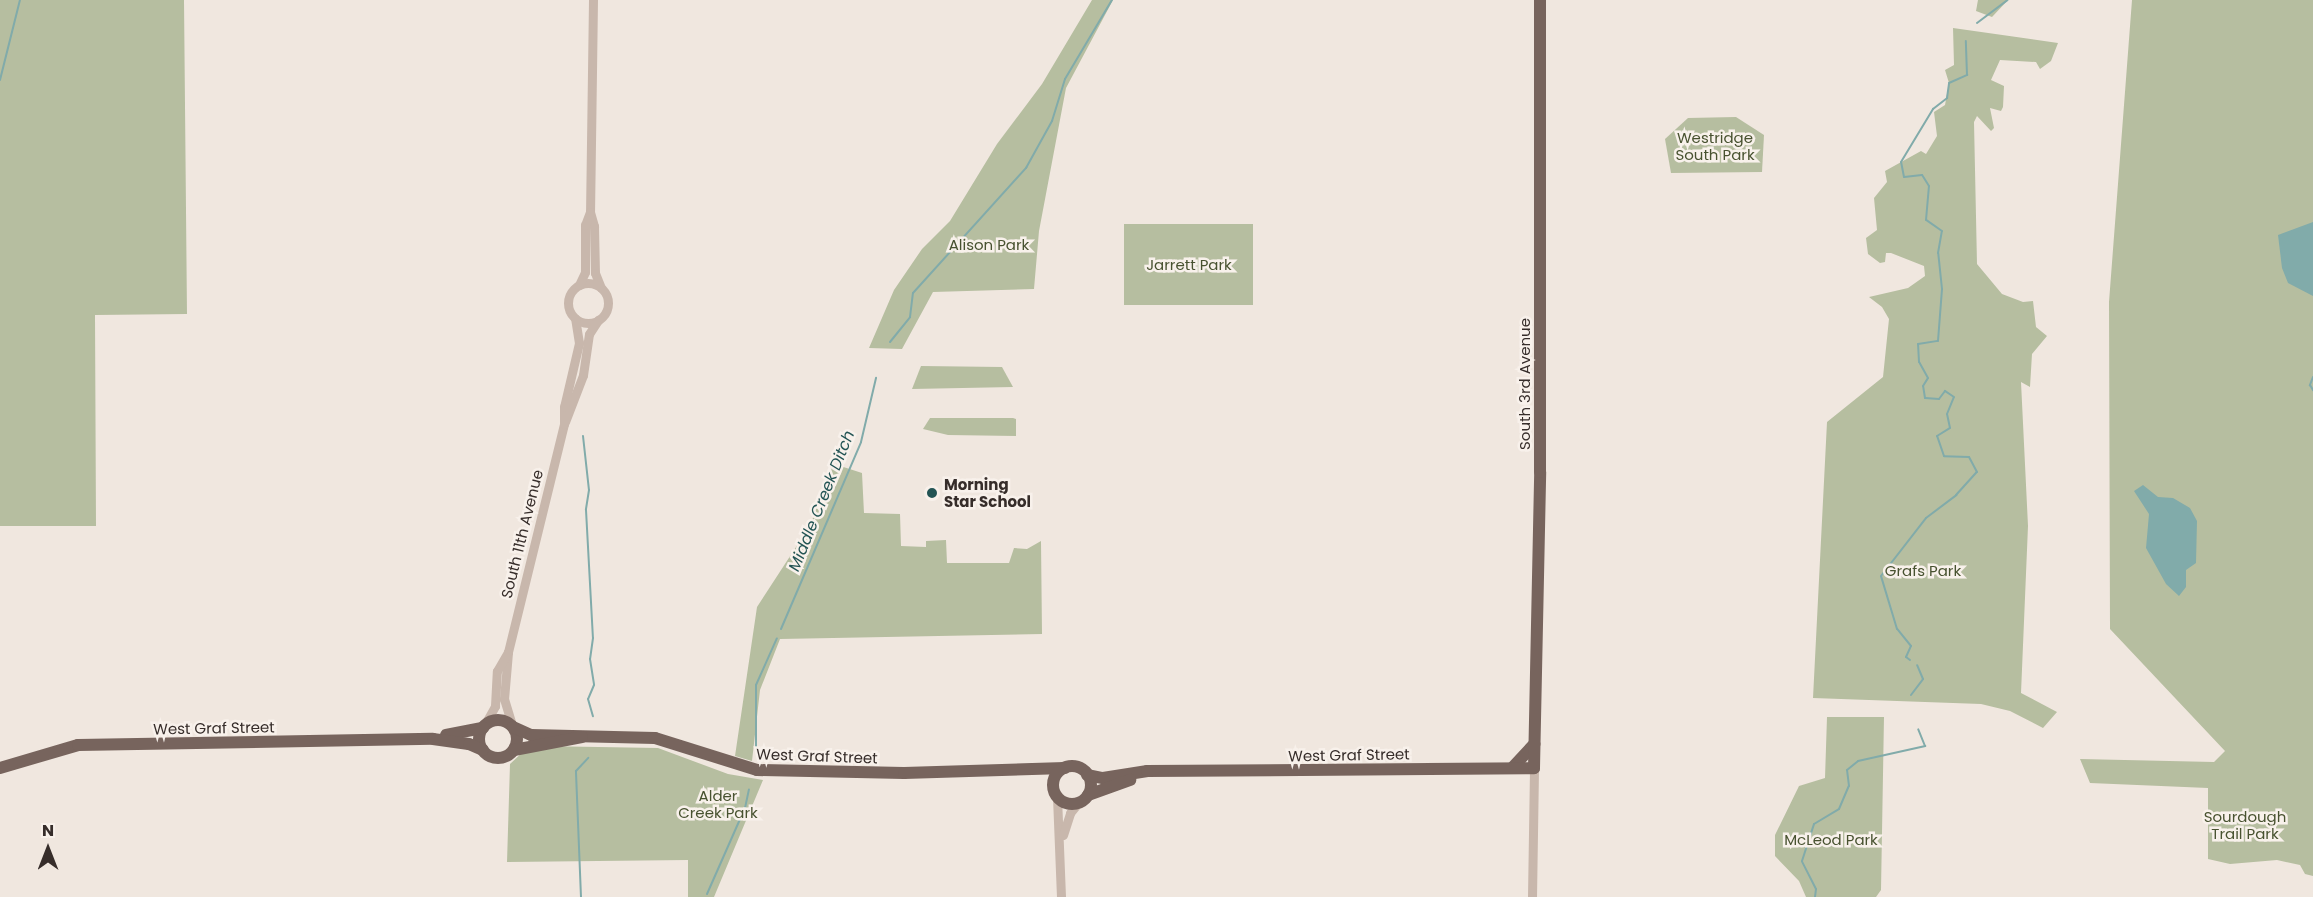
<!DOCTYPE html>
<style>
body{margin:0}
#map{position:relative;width:2313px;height:897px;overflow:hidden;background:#f0e7df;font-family:Poppins,sans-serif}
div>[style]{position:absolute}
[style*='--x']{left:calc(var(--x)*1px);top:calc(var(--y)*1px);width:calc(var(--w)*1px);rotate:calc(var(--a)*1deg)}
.green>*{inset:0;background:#b6bea0;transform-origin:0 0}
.water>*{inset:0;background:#81abaa}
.stream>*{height:2px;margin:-1px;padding:0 1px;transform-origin:1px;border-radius:1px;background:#81abaa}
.minor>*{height:9px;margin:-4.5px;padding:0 4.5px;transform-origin:4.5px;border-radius:4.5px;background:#c8b7ac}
.minor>.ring{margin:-4.5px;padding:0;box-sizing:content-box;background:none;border:9px solid #c8b7ac;border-radius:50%}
.major>*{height:12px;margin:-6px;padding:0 6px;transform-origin:6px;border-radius:6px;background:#77645d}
.major>.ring{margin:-6px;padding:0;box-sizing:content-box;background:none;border:12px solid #77645d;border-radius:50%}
.dots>*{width:16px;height:16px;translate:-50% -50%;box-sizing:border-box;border:3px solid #f8f1eb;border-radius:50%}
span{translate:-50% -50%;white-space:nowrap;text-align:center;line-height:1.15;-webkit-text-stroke:5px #f8f1eb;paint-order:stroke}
.park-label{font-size:15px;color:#485230}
.street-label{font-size:15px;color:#362d2a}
.poi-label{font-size:15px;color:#362d2a;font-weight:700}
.left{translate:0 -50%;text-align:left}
.water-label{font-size:16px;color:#235454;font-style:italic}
.north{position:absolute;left:18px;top:819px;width:60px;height:60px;-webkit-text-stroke:4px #f8f1eb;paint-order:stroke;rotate:0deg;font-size:16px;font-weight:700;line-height:24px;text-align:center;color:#362d2a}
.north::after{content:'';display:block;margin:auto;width:21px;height:27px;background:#362d2a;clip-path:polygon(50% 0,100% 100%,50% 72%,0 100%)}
</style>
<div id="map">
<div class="green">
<div style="clip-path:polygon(0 0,184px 0,187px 314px,95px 315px,96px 526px,0 526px)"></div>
<div style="clip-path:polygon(1092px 0,1113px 0,1066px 88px,1039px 231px,1034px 289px,933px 292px,902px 349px,869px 348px,894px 290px,922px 249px,950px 221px,997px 144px,1042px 84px)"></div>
<div style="clip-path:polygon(1978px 0,2008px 0,1992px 17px,1976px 11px)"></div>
<div style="clip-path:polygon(2132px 0,2313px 0,2313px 876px,2305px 874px,2300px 865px,2277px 860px,2230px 864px,2208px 859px,2208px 788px,2090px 783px,2080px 759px,2214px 762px,2225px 751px,2110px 629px,2109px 302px)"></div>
<div style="clip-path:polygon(1953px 28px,2058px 43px,2051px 61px,2040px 69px,2036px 62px,2000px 60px,1991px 80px,2004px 86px,2003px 107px,2001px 111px,1990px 108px,1994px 128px,1991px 131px,1977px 116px,1974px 122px,1977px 264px,2002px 294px,2023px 302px,2033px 301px,2036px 327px,2047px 336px,2032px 354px,2030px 387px,2021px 382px,2028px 526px,2021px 693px,2057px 712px,2043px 728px,2010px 711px,1981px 704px,1813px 698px,1827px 422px,1883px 377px,1889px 319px,1882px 307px,1869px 297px,1908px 288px,1925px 276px,1924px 266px,1891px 253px,1886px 253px,1885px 262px,1880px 263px,1868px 254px,1866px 238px,1877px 230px,1874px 198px,1887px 182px,1885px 171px,1921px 151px,1926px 154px,1937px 136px,1934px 112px,1945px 105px,1949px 83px,1945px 70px,1954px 65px)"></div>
<div style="clip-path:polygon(1736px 117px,1764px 135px,1762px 172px,1671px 173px,1665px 139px,1688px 118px)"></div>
<div style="left:1253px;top:224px;width:81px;height:129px;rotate:90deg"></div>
<div style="clip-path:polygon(921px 366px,1002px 367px,1013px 387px,912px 389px)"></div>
<div style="clip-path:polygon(930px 418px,1013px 418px,1016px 419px,1016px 436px,948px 435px,923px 429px)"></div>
<div style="clip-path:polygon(831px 463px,862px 473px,864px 513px,900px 514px,901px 546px,926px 547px,926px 541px,946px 540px,947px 563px,1009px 563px,1014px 548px,1027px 549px,1041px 541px,1042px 634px,780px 639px,760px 690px,752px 761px,735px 756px,757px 607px,811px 524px)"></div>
<div style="clip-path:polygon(1827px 717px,1884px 717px,1881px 890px,1876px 897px,1806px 897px,1799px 881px,1775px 856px,1775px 835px,1799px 786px,1825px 778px)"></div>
<div style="clip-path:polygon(539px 746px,658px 748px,728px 774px,763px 780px,714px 897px,688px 897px,688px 860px,507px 862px,510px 764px,525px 750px)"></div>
</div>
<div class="water">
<div style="clip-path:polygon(2313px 222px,2313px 296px,2288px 283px,2282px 268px,2278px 235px)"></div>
<div style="clip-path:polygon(2143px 485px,2158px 497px,2173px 498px,2190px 508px,2197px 521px,2196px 563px,2186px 570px,2186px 587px,2179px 596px,2166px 584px,2146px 548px,2149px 514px,2134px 491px)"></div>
</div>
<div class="stream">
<div style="--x:1977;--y:23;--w:38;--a:-37"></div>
<div style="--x:0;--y:80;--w:82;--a:-76"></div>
<div style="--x:890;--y:342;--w:32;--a:-51"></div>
<div style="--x:910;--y:317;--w:24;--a:-83"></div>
<div style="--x:913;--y:293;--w:169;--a:-47.9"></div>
<div style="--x:1026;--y:168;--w:54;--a:-61"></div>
<div style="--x:1052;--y:121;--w:44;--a:-72.8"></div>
<div style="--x:1065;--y:79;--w:92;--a:-59.3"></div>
<div style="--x:2313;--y:377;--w:9;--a:111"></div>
<div style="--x:2310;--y:385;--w:6;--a:59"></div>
<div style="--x:583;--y:436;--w:54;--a:83.7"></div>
<div style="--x:589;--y:490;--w:20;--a:99"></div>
<div style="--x:586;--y:510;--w:128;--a:86.9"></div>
<div style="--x:593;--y:638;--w:21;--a:98"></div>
<div style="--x:590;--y:659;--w:26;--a:81"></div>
<div style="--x:594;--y:685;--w:15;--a:113"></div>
<div style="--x:588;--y:699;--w:18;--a:74"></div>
<div style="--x:781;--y:629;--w:203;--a:-66.8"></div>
<div style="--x:861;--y:442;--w:66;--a:-76.8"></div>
<div style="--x:1910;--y:660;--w:5;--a:-143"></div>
<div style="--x:1906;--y:657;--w:12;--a:-66"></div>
<div style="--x:1911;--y:646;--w:22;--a:-129"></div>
<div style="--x:1897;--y:629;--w:55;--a:-106.8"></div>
<div style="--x:1881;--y:576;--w:73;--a:-52.2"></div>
<div style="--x:1926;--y:518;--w:38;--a:-37"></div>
<div style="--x:1956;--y:495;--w:31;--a:-48"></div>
<div style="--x:1977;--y:472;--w:17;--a:-118"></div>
<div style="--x:1969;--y:457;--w:25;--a:-178"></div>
<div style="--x:1944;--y:456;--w:21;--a:-109"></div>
<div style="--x:1937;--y:436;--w:15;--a:-32"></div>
<div style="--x:1950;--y:428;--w:14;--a:-102"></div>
<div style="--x:1947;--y:414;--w:18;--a:-68"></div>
<div style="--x:1954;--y:397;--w:11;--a:-146"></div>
<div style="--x:1945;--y:391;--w:10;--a:127"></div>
<div style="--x:1939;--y:399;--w:14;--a:-176"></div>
<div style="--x:1925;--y:398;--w:12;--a:-99"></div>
<div style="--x:1923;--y:386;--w:9;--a:-58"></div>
<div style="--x:1928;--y:378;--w:18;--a:-119"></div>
<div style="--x:1919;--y:362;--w:18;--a:-93"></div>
<div style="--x:1918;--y:344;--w:20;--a:-9"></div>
<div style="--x:1938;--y:341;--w:52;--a:-85.6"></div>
<div style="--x:1942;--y:289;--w:36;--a:-96"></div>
<div style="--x:1938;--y:253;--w:22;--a:-80"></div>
<div style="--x:1942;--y:231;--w:19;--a:-145"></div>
<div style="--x:1926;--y:220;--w:34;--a:-85"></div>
<div style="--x:1929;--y:186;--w:13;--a:-122"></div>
<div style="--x:1922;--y:175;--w:18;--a:174"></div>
<div style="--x:1904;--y:177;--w:15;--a:-101"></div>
<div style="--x:1901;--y:162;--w:62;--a:-58.9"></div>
<div style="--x:1933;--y:109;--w:18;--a:-38"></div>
<div style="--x:1947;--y:98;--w:15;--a:-82"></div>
<div style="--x:1949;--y:83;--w:20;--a:-24"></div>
<div style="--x:1967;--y:75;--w:34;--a:-92"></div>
<div style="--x:1911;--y:695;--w:20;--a:-53"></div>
<div style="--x:1923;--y:679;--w:15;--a:-113"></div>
<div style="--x:756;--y:751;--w:66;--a:-90"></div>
<div style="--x:756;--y:685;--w:51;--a:-65.9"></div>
<div style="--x:707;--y:894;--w:94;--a:-66.2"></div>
<div style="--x:745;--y:808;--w:19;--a:-78"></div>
<div style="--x:581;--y:897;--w:126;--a:-92.3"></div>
<div style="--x:576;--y:771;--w:18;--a:-47"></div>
<div style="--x:1815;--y:897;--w:8;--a:-83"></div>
<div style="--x:1816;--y:889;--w:31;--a:-117"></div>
<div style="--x:1802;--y:861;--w:39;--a:-72"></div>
<div style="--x:1814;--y:824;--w:29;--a:-31"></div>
<div style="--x:1839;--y:809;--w:25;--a:-67"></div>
<div style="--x:1849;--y:786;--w:16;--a:-97"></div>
<div style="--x:1847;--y:770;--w:14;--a:-39"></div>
<div style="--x:1858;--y:761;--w:69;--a:-12.6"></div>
<div style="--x:1925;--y:746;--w:18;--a:-112"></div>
</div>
<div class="minor">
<div style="--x:593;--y:0;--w:212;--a:90.8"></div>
<div style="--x:590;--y:212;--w:15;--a:74"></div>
<div style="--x:594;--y:226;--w:47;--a:88.8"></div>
<div style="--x:595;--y:273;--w:16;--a:68"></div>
<div class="ring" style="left:568px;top:283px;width:31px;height:31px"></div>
<div style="--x:579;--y:285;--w:14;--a:-65"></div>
<div style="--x:585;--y:272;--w:47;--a:-90"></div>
<div style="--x:585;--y:225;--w:14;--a:-69"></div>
<div style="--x:565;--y:422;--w:50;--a:-69"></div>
<div style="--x:583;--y:375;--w:41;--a:-81.7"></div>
<div style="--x:589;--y:334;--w:17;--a:-57"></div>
<div style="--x:512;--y:725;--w:27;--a:-107"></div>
<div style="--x:504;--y:699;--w:47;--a:-85.1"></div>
<div style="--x:508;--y:652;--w:235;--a:-76.2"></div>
<div style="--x:564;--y:424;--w:17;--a:-90"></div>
<div style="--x:564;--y:407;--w:66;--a:-76.8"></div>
<div style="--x:579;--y:343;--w:25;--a:-99"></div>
<div style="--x:484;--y:726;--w:23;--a:-61"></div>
<div style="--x:495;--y:706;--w:35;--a:-87"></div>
<div style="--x:497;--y:671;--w:22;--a:-60"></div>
<div style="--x:1057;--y:797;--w:100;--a:87.7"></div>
<div style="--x:1063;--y:835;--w:23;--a:-72"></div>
<div style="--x:1070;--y:813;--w:13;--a:-51"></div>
<div style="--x:1532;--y:897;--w:129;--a:-89.1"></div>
</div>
<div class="major">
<div class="ring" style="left:479px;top:720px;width:26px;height:26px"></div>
<div style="--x:513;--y:727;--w:20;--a:24"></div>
<div style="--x:531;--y:735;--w:124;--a:1.4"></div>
<div style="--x:655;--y:738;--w:107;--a:17.4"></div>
<div style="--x:757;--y:770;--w:147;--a:1.2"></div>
<div style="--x:904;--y:773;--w:161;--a:-1.8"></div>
<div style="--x:446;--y:735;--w:38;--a:-11"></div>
<div style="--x:514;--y:750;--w:69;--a:-10.8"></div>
<div class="ring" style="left:1053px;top:766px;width:26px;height:26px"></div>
<div style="--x:0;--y:768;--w:81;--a:-16.4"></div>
<div style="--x:78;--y:745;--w:355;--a:-1"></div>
<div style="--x:433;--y:739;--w:36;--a:8"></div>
<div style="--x:469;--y:744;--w:15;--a:23"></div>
<div style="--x:1512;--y:768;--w:33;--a:-47"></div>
<div style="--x:1087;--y:775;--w:16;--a:11"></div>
<div style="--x:1103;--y:778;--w:45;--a:-9"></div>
<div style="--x:1147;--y:771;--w:387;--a:-0.4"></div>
<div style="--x:1534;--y:768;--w:296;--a:-88.8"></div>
<div style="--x:1540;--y:472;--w:472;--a:-90"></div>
<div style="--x:1088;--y:795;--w:45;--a:-19.7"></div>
</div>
<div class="dots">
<div style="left:932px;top:493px;background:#235454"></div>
</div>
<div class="park-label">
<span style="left:1715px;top:146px">Westridge<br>South Park</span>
<span style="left:989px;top:245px">Alison Park</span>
<span style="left:1189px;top:265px">Jarrett Park</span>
<span style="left:1923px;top:571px">Grafs Park</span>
<span style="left:718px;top:804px">Alder<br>Creek Park</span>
<span style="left:2245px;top:825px">Sourdough<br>Trail Park</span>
<span style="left:1831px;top:840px">McLeod Park</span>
</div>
<div class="street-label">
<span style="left:1525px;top:384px;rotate:-90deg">South 3rd Avenue</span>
<span style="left:522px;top:534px;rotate:-76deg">South 11th Avenue</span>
<span style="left:214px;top:728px;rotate:-1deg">West Graf Street</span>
<span style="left:1349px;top:755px;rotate:-1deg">West Graf Street</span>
<span style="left:817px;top:756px;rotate:2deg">West Graf Street</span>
</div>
<div class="poi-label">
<span class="left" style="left:944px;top:493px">Morning<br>Star School</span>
</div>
<div class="water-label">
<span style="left:822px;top:501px;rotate:-68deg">Middle Creek Ditch</span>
</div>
<div class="north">N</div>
</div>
